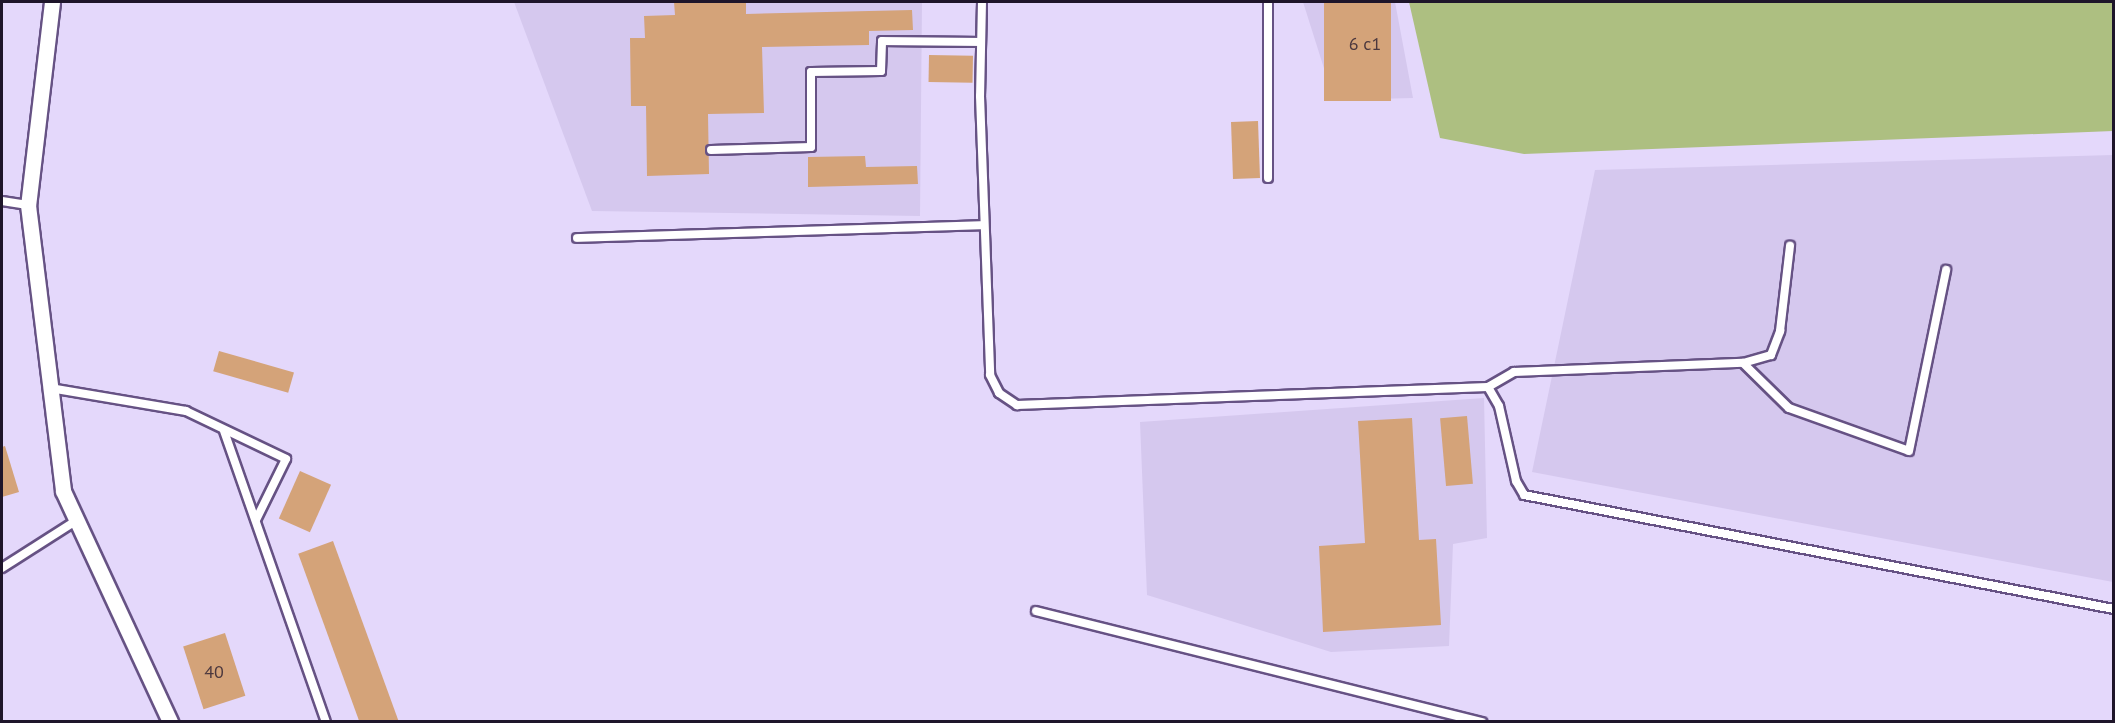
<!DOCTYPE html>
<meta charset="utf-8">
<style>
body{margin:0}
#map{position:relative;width:2115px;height:723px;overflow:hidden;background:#e4d8fb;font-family:"PT Sans",sans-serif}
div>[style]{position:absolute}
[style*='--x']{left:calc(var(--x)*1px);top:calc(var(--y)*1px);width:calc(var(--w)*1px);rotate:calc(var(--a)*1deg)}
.built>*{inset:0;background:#d5c8ee}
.green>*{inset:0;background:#adbf81}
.building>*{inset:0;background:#d4a379;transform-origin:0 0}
.roads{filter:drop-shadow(2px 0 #665284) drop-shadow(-2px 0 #665284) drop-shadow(0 2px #665284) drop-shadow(0 -2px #665284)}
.service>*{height:8px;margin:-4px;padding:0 4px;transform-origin:4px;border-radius:4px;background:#fff}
.minor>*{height:15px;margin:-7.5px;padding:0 7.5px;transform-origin:7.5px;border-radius:7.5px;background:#fff}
span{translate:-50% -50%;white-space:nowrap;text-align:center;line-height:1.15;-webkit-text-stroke:5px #fff;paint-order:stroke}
.number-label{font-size:18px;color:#4c383e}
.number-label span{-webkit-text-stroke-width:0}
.frame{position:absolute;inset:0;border:3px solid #1e152a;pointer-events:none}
</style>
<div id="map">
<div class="built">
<div style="clip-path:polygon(514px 2px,922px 2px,920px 216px,592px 211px)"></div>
<div style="clip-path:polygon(1303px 2px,1395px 2px,1413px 98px,1334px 100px)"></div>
<div style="clip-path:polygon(2113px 155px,2113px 582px,1532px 472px,1595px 170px)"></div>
<div style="clip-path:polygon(1484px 398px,1487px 538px,1453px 544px,1449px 646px,1331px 652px,1147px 595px,1140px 422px)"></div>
</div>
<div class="green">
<div style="clip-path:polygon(1409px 2px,2113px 2px,2113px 131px,1524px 154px,1440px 138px)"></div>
</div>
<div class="building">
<div style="clip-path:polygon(674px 2px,746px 2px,746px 14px,912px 10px,913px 30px,869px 31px,869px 45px,762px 47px,764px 113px,708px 114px,709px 174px,647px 176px,646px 106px,631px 106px,630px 38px,645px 38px,644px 16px,675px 15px)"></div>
<div style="left:1324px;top:2px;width:67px;height:99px"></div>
<div style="left:929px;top:55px;width:44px;height:27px;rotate:1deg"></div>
<div style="left:1258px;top:121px;width:57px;height:27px;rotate:88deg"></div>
<div style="clip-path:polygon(865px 156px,866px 167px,917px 166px,918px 184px,808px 187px,808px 157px)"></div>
<div style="left:219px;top:351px;width:78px;height:21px;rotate:16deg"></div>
<div style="left:1467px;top:416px;width:68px;height:27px;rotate:85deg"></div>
<div style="clip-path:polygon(1412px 418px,1419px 540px,1436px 539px,1441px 625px,1323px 632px,1319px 546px,1365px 543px,1358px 421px)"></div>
<div style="clip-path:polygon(5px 446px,19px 492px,2px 497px,2px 447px)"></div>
<div style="left:300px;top:471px;width:34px;height:52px;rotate:24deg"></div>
<div style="left:333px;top:541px;width:193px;height:37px;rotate:70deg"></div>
<div style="left:225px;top:633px;width:66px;height:44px;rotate:72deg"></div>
</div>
<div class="roads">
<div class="service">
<div style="--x:982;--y:2;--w:94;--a:91.2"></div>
<div style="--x:980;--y:96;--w:279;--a:87.9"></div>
<div style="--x:990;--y:375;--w:20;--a:63"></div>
<div style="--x:999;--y:393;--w:22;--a:34"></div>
<div style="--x:1017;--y:405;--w:471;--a:-2.2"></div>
<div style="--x:1488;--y:387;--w:22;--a:60"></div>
<div style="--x:1499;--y:406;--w:77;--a:77.2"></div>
<div style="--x:1516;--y:481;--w:16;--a:60"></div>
<div style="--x:1524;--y:495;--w:601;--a:10.94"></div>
<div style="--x:1268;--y:2;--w:176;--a:90"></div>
<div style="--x:711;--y:150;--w:100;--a:-1.7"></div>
<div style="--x:811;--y:147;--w:75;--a:-90"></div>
<div style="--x:811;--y:72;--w:70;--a:-0.8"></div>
<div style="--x:881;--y:71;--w:30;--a:-88"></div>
<div style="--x:882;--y:41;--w:98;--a:0.6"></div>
<div style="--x:2;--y:201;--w:26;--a:9"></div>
<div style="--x:577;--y:238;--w:407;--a:-1.8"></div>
<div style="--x:1743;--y:363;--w:64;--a:44.4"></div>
<div style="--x:1789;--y:408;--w:127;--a:19.7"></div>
<div style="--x:1909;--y:451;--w:185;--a:-78.4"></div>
<div style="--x:1488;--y:387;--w:30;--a:-30"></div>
<div style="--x:1514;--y:372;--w:229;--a:-2.3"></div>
<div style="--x:1743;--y:363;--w:29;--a:-16"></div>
<div style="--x:1771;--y:355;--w:26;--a:-69"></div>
<div style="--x:1780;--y:331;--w:86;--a:-83.3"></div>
<div style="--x:50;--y:388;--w:138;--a:9.6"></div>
<div style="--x:186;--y:411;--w:111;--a:25.6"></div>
<div style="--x:286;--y:459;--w:68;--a:116.2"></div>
<div style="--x:224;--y:431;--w:308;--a:70.7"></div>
<div style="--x:2;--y:568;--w:85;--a:-32.6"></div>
<div style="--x:1036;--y:611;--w:460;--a:14"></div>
</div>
<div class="minor">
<div style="--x:52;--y:2;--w:204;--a:96.7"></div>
<div style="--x:28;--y:205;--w:288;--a:83"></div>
<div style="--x:63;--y:491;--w:255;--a:65.1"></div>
</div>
</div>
<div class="number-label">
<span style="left:1365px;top:44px">6 с1</span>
<span style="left:214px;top:672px">40</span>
</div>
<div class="frame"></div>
</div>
